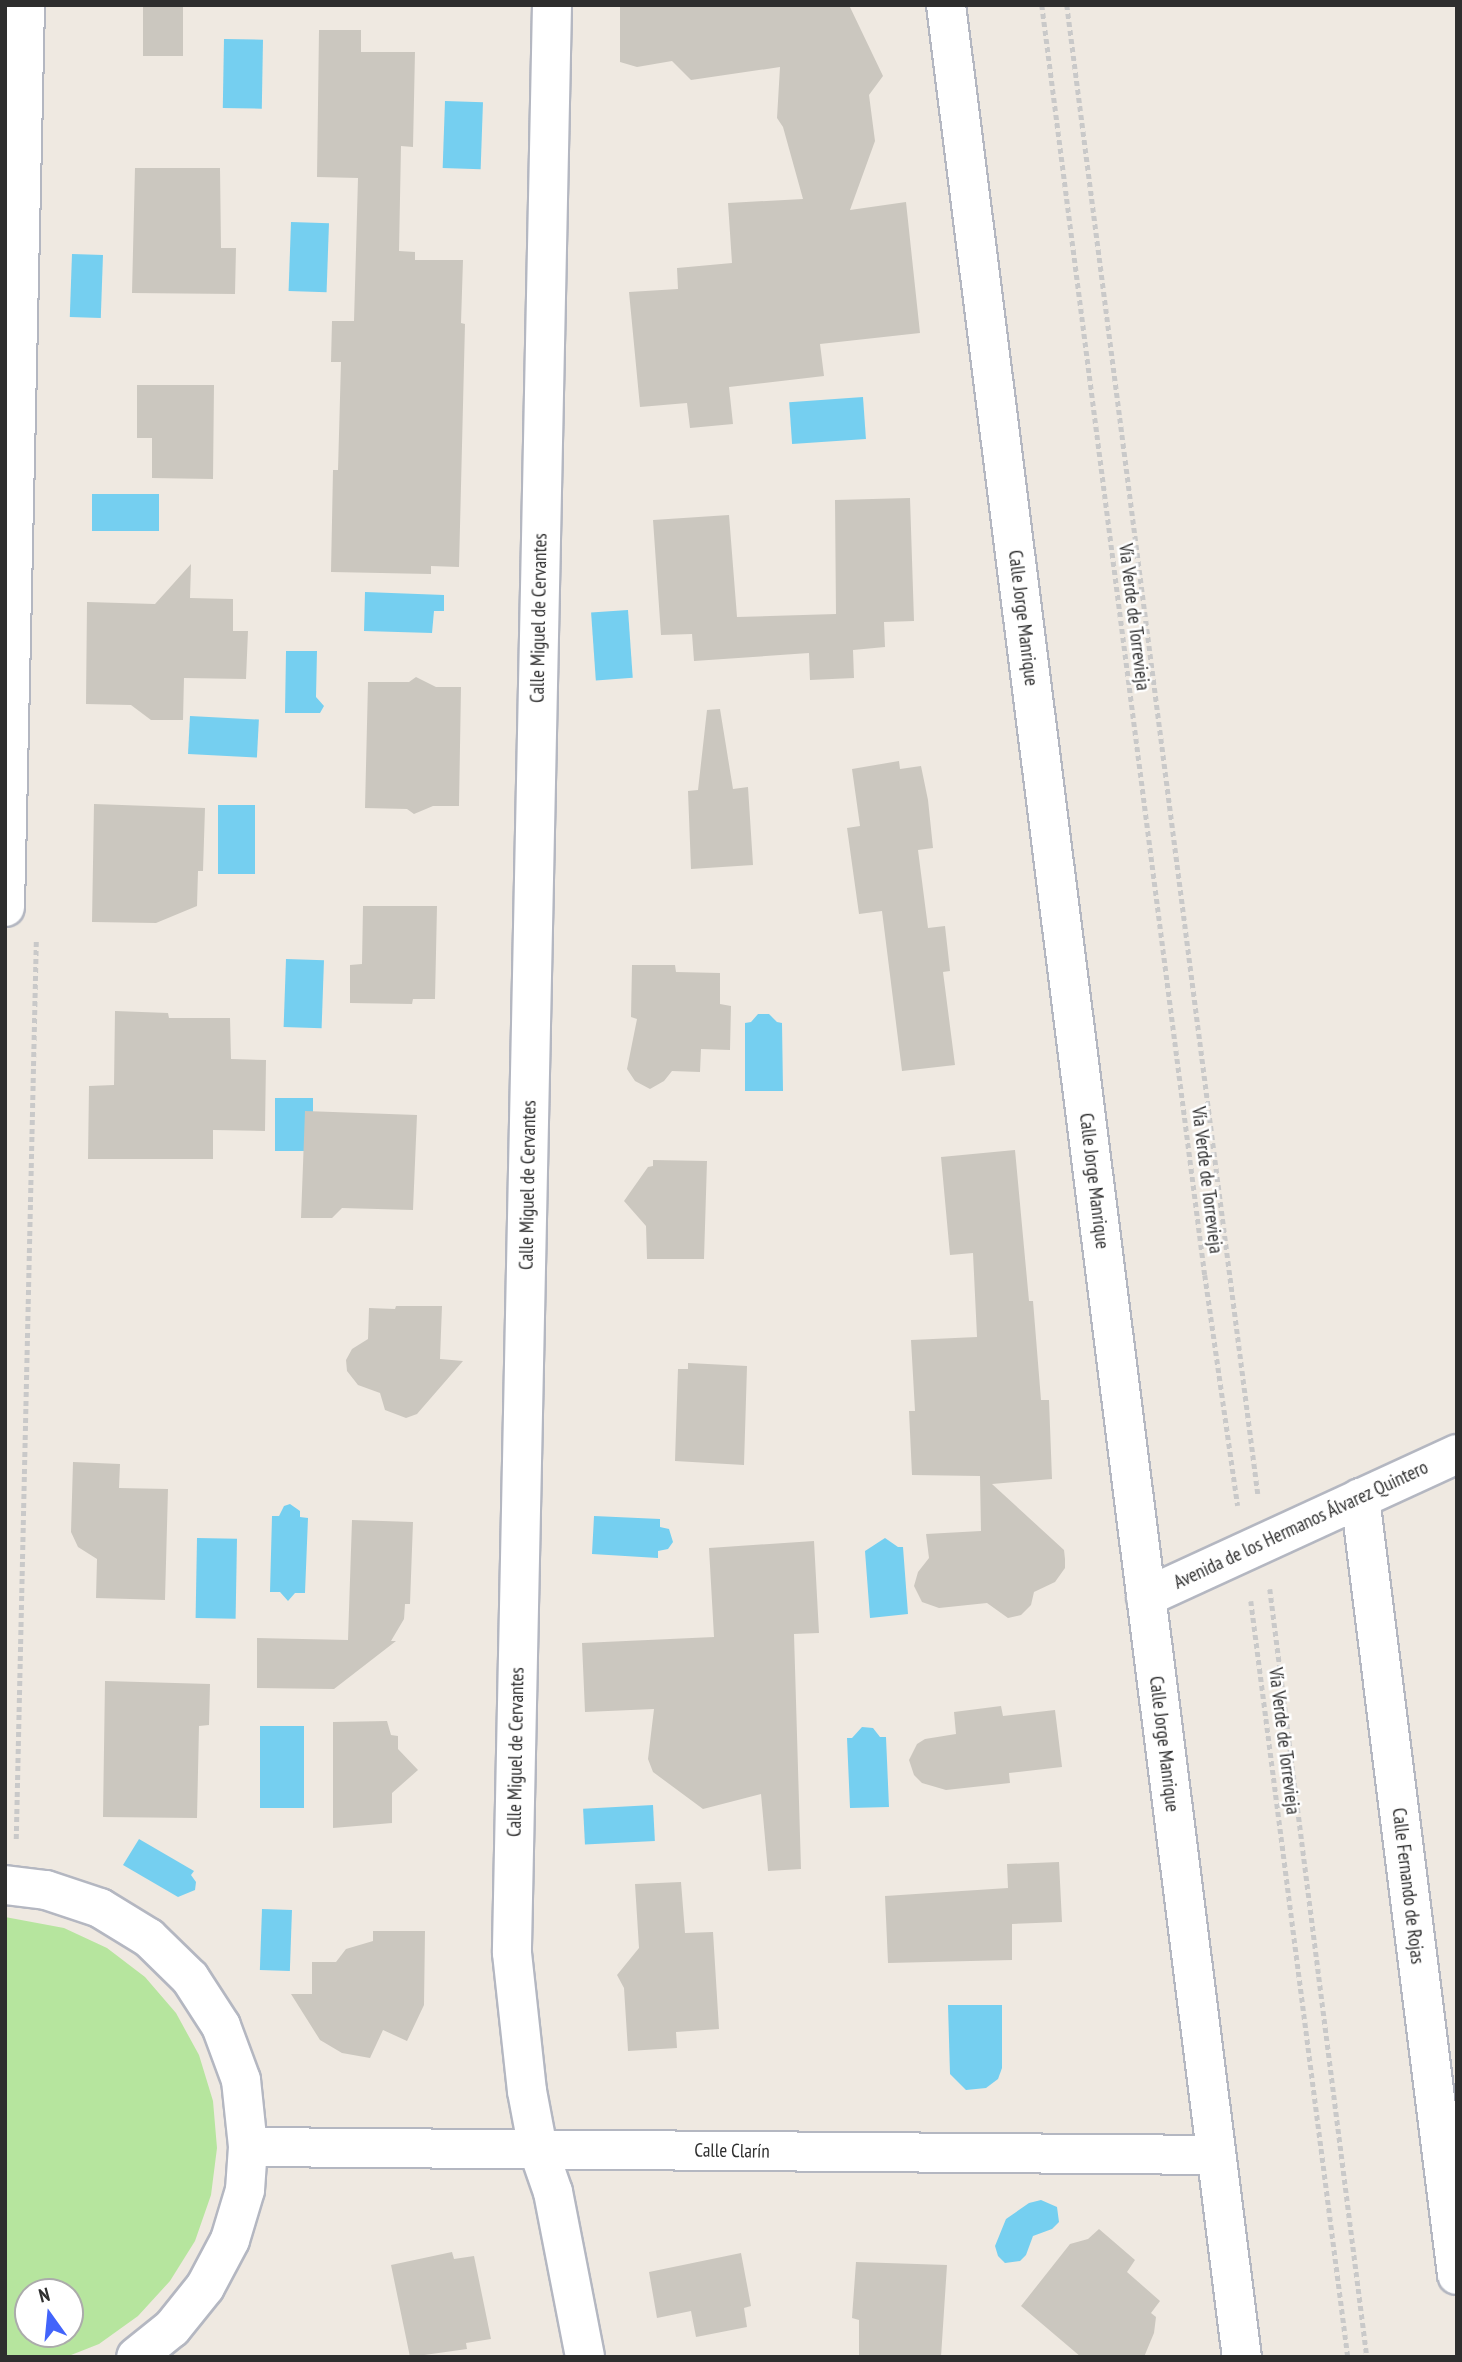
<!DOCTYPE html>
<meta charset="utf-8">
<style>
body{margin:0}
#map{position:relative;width:1462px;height:2362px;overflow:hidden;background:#efe9e1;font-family:"PT Sans Narrow",sans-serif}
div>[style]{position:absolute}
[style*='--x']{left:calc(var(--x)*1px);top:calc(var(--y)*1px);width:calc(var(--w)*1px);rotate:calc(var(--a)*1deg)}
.green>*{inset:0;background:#b6e59e}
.water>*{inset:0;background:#75cff0;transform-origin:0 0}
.building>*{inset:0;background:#cbc7bf;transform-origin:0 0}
.path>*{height:4.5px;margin-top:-2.25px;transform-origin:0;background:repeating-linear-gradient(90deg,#c9c9c9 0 5px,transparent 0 8.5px)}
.roads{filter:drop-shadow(2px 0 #b4b7c1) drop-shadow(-2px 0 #b4b7c1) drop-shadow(0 2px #b4b7c1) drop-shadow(0 -2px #b4b7c1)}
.minor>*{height:38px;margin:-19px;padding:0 19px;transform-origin:19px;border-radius:19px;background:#fff}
span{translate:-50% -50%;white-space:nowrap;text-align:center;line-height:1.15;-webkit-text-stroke:5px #fff;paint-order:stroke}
.street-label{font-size:19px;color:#2e2e2e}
.frame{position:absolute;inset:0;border:7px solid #2e2e2e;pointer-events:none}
.north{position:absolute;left:14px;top:2278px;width:70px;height:70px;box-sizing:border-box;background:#fff;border:2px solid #ababab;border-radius:50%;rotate:345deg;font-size:19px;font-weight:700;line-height:28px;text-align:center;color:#2e2e2e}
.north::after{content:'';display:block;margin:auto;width:24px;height:32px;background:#4264fb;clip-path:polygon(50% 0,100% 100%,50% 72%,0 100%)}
</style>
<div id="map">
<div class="green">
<div style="clip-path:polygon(evenodd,5px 1917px,64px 1928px,107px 1948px,145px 1977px,176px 2013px,199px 2055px,213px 2101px,217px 2148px,211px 2195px,195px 2241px,170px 2281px,138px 2316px,99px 2344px,66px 2357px,5px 2357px,5px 1917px,28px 2292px,70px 2292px,70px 2334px,28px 2334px,28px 2292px)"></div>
</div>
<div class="water">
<div style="left:224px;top:39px;width:39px;height:69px;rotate:1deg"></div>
<div style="left:445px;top:101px;width:38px;height:67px;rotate:2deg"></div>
<div style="left:291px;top:222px;width:38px;height:69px;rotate:2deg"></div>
<div style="left:72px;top:254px;width:31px;height:63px;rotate:2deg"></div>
<div style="left:863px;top:397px;width:42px;height:74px;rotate:86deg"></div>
<div style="left:92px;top:494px;width:67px;height:37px"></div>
<div style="clip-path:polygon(365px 592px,444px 595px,444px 611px,434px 611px,432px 633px,364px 631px)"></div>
<div style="left:628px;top:610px;width:68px;height:37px;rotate:86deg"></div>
<div style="clip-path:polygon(286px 651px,317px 651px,316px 697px,324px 706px,320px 713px,285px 713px)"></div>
<div style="left:190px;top:716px;width:69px;height:38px;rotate:3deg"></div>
<div style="left:218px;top:805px;width:37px;height:69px"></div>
<div style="left:286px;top:959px;width:38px;height:68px;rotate:2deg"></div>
<div style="clip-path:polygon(758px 1014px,769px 1014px,777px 1022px,782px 1023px,783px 1091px,745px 1091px,745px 1023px,751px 1022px)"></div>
<div style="left:275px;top:1098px;width:38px;height:53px"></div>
<div style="clip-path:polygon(290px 1504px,300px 1511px,300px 1517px,308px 1518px,305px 1593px,295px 1593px,288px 1601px,280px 1592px,270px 1592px,272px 1516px,279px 1516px,284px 1506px)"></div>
<div style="clip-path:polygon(594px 1516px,660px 1519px,660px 1527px,669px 1529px,673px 1542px,668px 1549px,658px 1551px,658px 1558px,592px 1554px)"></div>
<div style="left:197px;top:1538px;width:40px;height:80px;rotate:1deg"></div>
<div style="clip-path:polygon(885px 1538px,898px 1547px,903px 1547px,908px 1614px,870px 1618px,865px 1551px)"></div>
<div style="left:260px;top:1726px;width:44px;height:82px"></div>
<div style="clip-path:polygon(862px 1727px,873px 1728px,880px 1737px,886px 1737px,889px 1807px,850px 1808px,847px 1738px,852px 1738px)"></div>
<div style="left:653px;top:1805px;width:36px;height:70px;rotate:87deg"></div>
<div style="clip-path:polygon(139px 1839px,194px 1871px,191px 1875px,196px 1882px,195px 1890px,178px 1897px,123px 1865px)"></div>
<div style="left:262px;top:1909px;width:30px;height:61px;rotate:2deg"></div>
<div style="clip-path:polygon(948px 2005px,1002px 2005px,1002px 2068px,998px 2079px,986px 2088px,966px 2090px,950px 2074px)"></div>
<div style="clip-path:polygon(1041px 2200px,1057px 2207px,1059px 2222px,1052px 2229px,1033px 2236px,1026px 2255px,1020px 2261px,1005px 2263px,998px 2256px,995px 2246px,1006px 2219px,1029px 2203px)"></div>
</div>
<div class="building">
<div style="left:143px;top:5px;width:40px;height:51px"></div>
<div style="clip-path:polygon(620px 5px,849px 5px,883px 76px,869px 95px,875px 141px,850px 210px,906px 202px,920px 333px,820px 344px,824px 376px,729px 387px,733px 424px,690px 428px,687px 403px,640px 407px,629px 292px,678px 289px,677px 268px,732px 263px,728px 203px,803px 199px,783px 127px,777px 118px,780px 67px,691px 80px,672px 61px,637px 67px,620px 62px)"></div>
<div style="clip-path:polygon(319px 30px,361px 30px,361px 52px,415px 52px,413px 147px,401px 146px,399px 251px,415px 252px,415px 260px,463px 260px,461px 323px,465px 324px,459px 567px,431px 566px,431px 574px,331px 572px,333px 470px,338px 470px,341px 362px,331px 362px,332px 321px,354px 321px,358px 178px,317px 177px)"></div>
<div style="clip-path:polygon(135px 168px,220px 168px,221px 248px,236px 248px,235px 294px,132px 293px)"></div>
<div style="clip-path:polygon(137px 385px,214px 385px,213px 479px,152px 478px,152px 438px,137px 438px)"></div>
<div style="clip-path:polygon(910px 498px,914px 621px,884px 622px,885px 647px,853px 650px,854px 678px,810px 680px,809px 653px,694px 661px,692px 634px,661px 635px,653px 520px,729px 515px,737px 617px,836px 614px,835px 500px)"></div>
<div style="clip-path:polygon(191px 564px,190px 598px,233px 599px,233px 631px,248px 631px,246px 679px,184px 678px,183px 720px,151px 720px,131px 705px,86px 704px,87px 602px,155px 604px)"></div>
<div style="clip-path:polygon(416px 677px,436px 687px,461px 687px,459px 806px,433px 806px,414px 814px,407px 809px,365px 808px,368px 682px,409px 682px)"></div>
<div style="clip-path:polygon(720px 709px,733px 789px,748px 787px,753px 865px,691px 869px,688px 791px,698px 790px,707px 710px)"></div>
<div style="clip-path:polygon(899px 761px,900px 769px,921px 766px,928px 800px,933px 848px,918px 850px,928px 928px,945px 926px,950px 971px,943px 972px,955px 1065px,902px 1071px,882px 911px,859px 914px,847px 828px,860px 826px,852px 769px)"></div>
<div style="clip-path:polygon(94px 804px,205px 808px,203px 871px,198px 871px,197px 906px,156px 923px,92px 922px)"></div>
<div style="clip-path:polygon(363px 906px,437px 906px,435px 999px,413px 999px,412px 1004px,350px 1003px,350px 965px,362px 964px)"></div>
<div style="clip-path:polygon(632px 965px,675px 965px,676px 972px,720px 973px,720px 1004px,731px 1006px,730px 1050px,701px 1049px,700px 1072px,672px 1071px,664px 1081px,650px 1089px,635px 1081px,627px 1069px,637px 1019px,631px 1017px)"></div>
<div style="clip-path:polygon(115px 1011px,168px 1013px,169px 1018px,230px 1018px,231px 1059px,266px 1060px,265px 1131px,213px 1130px,213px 1159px,88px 1159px,89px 1086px,114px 1085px)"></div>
<div style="clip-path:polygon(305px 1111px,417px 1115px,413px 1210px,342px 1208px,332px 1218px,301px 1218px)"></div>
<div style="clip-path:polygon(1015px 1150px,1029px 1301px,1033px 1301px,1041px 1400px,1049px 1400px,1052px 1479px,992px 1484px,1064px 1550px,1065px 1559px,1065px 1568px,1055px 1582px,1034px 1592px,1031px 1605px,1021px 1615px,1008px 1618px,987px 1603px,939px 1608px,922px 1602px,914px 1586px,918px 1572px,929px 1558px,926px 1534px,981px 1531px,980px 1476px,912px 1475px,909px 1411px,915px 1411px,911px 1340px,977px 1337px,973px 1253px,950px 1255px,941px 1157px)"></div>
<div style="clip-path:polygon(653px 1160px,707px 1161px,704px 1259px,647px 1259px,646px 1226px,624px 1201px,648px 1167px,653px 1166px)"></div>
<div style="clip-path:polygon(396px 1306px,442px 1306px,440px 1359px,463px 1361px,417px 1414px,406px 1418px,385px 1410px,380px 1393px,358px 1385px,347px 1371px,346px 1360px,352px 1349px,368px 1339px,369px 1308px,395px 1309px)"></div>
<div style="clip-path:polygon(688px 1363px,747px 1366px,744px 1465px,675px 1461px,678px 1369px,688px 1369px)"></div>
<div style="clip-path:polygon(73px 1462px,120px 1464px,119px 1488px,168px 1489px,165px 1600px,96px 1598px,97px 1559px,78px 1547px,71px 1532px)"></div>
<div style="clip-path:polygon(352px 1520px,413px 1522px,410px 1604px,405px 1604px,404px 1619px,391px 1641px,396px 1641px,334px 1689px,257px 1688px,257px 1638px,348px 1640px)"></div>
<div style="clip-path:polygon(814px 1541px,819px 1633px,794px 1634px,801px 1869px,768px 1871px,761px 1794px,703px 1809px,653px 1772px,648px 1759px,654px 1709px,585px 1712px,582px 1643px,714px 1637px,709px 1548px)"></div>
<div style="clip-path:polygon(105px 1681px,210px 1684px,209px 1725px,199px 1726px,197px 1818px,103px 1817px)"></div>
<div style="clip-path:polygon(1001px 1706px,1003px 1716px,1055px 1710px,1062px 1767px,1009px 1773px,1010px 1783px,946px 1790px,922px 1783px,914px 1775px,909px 1760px,917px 1744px,925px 1739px,956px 1734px,954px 1712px)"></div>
<div style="clip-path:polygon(387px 1721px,391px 1735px,398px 1736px,398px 1749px,418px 1770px,392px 1793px,392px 1823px,333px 1828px,333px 1722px)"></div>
<div style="clip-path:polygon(1059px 1862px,1062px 1922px,1012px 1924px,1012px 1960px,888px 1963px,885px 1896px,1008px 1888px,1007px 1864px)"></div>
<div style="clip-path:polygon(681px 1882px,685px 1933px,713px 1932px,719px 2029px,676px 2032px,677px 2048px,628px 2051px,624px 1988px,617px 1975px,639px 1948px,635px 1884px)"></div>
<div style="clip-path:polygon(373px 1931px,425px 1931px,424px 2005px,407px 2041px,383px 2030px,370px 2058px,342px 2053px,320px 2040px,291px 1994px,312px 1994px,312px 1962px,336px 1962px,346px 1949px,373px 1941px)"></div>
<div style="clip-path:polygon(1099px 2229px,1135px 2260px,1127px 2272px,1160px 2301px,1151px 2313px,1156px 2317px,1154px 2333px,1144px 2357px,1081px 2357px,1021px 2306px,1070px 2244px,1088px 2239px)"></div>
<div style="clip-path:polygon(452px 2252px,454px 2259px,474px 2256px,491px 2339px,466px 2343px,467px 2349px,410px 2357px,391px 2265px)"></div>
<div style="clip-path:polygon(741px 2253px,751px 2306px,744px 2308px,747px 2327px,696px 2337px,691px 2311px,657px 2318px,649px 2272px)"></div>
<div style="clip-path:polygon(856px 2262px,947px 2265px,941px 2357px,859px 2357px,859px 2320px,852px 2318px)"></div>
</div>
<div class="path">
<div style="--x:1042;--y:5;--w:1280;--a:82.69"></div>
<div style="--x:1205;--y:1275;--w:233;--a:81.9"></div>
<div style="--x:1067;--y:5;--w:1501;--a:82.69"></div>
<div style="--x:1270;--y:1589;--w:774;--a:82.8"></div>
<div style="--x:1251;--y:1601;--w:762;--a:82.69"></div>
<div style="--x:16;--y:1839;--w:898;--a:-88.72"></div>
</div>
<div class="roads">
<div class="minor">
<div style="--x:552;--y:5;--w:1948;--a:91.18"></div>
<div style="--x:512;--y:1953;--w:139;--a:83.8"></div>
<div style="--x:527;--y:2091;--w:59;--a:79.3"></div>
<div style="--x:538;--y:2149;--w:46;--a:70.8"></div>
<div style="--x:553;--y:2192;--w:168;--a:79"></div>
<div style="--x:946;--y:5;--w:2371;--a:82.83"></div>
<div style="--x:5;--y:907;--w:902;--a:-88.73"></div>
<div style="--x:1360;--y:1498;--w:783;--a:82.88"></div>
<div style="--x:1146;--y:1597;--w:342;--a:-24.7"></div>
<div style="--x:5;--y:1885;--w:41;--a:7"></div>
<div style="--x:46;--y:1890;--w:57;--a:18.4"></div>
<div style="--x:100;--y:1908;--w:57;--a:31.5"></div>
<div style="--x:149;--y:1938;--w:57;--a:44.3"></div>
<div style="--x:190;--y:1978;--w:57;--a:57.1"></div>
<div style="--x:221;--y:2026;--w:58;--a:69.7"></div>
<div style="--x:241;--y:2080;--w:67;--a:84"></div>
<div style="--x:248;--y:2147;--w:43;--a:94"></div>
<div style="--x:245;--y:2190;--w:52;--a:106.7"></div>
<div style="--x:230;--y:2240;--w:53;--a:118"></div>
<div style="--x:205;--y:2287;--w:53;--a:128.8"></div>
<div style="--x:172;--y:2328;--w:46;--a:141.1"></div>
<div style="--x:248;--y:2147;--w:968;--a:0.47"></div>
</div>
</div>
<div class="street-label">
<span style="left:1134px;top:617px;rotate:83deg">Vía Verde de Torrevieja</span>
<span style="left:539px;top:618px;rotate:-89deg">Calle Miguel de Cervantes</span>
<span style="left:1023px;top:618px;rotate:83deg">Calle Jorge Manrique</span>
<span style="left:1207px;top:1180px;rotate:83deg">Vía Verde de Torrevieja</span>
<span style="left:1094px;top:1181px;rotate:83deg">Calle Jorge Manrique</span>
<span style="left:528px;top:1185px;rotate:-89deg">Calle Miguel de Cervantes</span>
<span style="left:1301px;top:1525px;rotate:-25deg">Avenida de los Hermanos Álvarez Quintero</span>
<span style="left:1284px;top:1741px;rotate:83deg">Vía Verde de Torrevieja</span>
<span style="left:1164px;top:1744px;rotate:83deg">Calle Jorge Manrique</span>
<span style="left:516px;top:1752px;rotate:-89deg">Calle Miguel de Cervantes</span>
<span style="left:1408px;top:1886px;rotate:83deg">Calle Fernando de Rojas</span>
<span style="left:732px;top:2151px;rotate:1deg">Calle Clarín</span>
</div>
<div class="frame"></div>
<div class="north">N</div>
</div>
